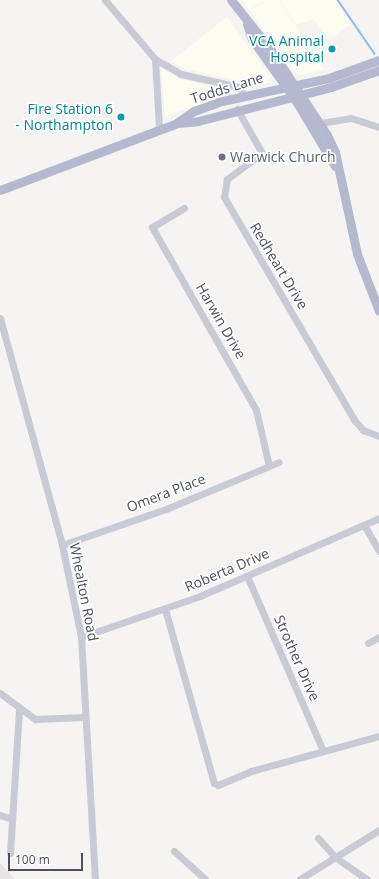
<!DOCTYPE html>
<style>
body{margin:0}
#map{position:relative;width:379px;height:879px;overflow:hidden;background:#f5f4f3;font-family:"Open Sans",sans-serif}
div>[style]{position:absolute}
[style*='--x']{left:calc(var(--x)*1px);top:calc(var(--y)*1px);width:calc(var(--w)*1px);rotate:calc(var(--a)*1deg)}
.commercial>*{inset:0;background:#fcfcf0}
.education>*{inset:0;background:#e6e4e5}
.stream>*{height:1.5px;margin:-0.75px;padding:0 0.75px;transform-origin:0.75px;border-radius:0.75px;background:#95bce9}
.minor>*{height:7px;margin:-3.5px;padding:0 3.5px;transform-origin:3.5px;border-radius:3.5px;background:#c8cbd6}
.major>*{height:9px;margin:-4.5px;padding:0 4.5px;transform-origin:4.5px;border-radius:4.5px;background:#b4b9cf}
.dots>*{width:11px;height:11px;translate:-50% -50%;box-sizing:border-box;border:2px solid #fff;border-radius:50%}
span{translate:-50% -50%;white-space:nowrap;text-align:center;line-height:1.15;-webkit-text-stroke:3.5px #fff;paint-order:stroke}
.culture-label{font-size:14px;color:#0d838f}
.right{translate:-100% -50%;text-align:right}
.street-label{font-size:14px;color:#4b4f60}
.worship-label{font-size:14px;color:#5b616d}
.left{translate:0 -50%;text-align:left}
.scale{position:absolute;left:8px;top:853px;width:75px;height:18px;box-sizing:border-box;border:2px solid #4b4f60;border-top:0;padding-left:5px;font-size:12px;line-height:14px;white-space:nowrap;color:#4b4f60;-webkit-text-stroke:3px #fff;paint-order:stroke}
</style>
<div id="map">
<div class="commercial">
<div style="clip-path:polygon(242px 0,265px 0,249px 10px)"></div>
<div style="clip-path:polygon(266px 0,279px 0,324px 70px,300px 75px,294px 71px,250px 11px)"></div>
<div style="clip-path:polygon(280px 0,335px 0,351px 24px,329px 39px,314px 19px,296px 25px)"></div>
<div style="clip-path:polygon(227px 17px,270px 77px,267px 83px,260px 85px,185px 69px,171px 61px)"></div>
<div style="clip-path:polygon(161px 68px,180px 79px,234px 93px,165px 116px)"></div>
</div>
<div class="education">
<div style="clip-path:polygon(0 863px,15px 879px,0 879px)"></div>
</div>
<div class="stream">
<div style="--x:338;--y:0;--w:65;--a:55.6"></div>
</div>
<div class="minor">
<div style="--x:105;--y:0;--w:77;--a:49.7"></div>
<div style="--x:155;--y:59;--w:70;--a:86.7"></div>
<div style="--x:155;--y:59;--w:30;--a:30"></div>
<div style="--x:181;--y:74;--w:59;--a:12.6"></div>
<div style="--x:239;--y:87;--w:9;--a:58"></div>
<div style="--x:237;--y:109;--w:51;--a:60.4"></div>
<div style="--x:262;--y:153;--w:44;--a:143.4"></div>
<div style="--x:227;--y:179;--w:18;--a:99"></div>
<div style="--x:224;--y:197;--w:259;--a:59.7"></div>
<div style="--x:355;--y:421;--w:12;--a:48"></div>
<div style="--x:363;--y:430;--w:17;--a:21"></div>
<div style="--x:320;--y:123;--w:31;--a:-9"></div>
<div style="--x:351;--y:118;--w:29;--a:18"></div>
<div style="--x:184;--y:208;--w:37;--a:149"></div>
<div style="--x:152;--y:227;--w:210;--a:60.4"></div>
<div style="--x:256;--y:410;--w:57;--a:76.9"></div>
<div style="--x:0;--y:318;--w:235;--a:74.7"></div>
<div style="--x:62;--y:545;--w:94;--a:78.3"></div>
<div style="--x:81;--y:637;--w:242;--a:86.7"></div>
<div style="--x:364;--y:525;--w:30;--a:60"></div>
<div style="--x:62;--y:545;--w:110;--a:-19.1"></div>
<div style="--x:166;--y:509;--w:122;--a:-22.6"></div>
<div style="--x:247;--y:576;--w:191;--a:66.5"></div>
<div style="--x:165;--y:609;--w:181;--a:74.3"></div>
<div style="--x:214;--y:783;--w:4;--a:27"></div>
<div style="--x:218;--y:785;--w:36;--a:-23"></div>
<div style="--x:251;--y:771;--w:133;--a:-15.3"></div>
<div style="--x:81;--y:637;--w:126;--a:-19"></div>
<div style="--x:200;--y:596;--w:195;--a:-23.5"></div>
<div style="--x:368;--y:643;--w:13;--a:-29"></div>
<div style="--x:0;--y:693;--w:44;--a:36.6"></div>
<div style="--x:35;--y:719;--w:50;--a:-2.3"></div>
<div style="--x:0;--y:815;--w:13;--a:18"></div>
<div style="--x:318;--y:838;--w:25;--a:48"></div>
<div style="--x:335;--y:857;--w:39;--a:35"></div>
<div style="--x:174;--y:851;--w:42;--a:42.1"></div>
<div style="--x:10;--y:853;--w:143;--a:-86.4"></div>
<div style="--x:300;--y:879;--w:93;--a:-31.8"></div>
</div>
<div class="major">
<div style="--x:231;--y:0;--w:64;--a:51.3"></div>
<div style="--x:271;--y:50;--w:102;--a:56.6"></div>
<div style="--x:327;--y:135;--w:19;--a:65"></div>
<div style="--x:335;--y:152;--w:104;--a:77.8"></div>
<div style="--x:357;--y:254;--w:61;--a:68.9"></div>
<div style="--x:247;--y:24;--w:16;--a:72"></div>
<div style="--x:252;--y:39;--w:76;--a:54.6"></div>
<div style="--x:296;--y:101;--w:76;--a:59"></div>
<div style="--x:178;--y:122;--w:19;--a:-35"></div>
<div style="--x:194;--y:111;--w:30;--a:-20"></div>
<div style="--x:222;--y:101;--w:109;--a:-12.1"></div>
<div style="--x:329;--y:78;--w:53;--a:-19.8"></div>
<div style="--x:0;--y:190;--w:189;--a:-20.7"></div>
<div style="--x:177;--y:123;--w:21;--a:-5"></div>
<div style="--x:198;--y:121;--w:137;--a:-14.3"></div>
<div style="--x:331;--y:87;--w:51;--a:-19.5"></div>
</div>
<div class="dots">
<div style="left:332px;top:49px;background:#0f9aa8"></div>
<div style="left:121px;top:117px;background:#0f9aa8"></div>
<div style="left:222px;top:157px;background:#6b7280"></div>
</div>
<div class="culture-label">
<span class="right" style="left:324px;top:49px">VCA Animal<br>Hospital</span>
<span class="right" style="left:113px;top:117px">Fire Station 6<br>- Northampton</span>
</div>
<div class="street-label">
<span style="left:227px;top:88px;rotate:-17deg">Todds Lane</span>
<span style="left:279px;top:266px;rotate:59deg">Redheart Drive</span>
<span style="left:221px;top:321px;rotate:60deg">Harwin Drive</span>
<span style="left:166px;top:493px;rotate:-21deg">Omera Place</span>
<span style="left:227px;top:570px;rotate:-23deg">Roberta Drive</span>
<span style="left:84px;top:592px;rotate:79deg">Whealton Road</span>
<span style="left:297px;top:658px;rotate:66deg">Strother Drive</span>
</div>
<div class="worship-label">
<span class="left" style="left:230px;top:157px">Warwick Church</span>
</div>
<div class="scale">100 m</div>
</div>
